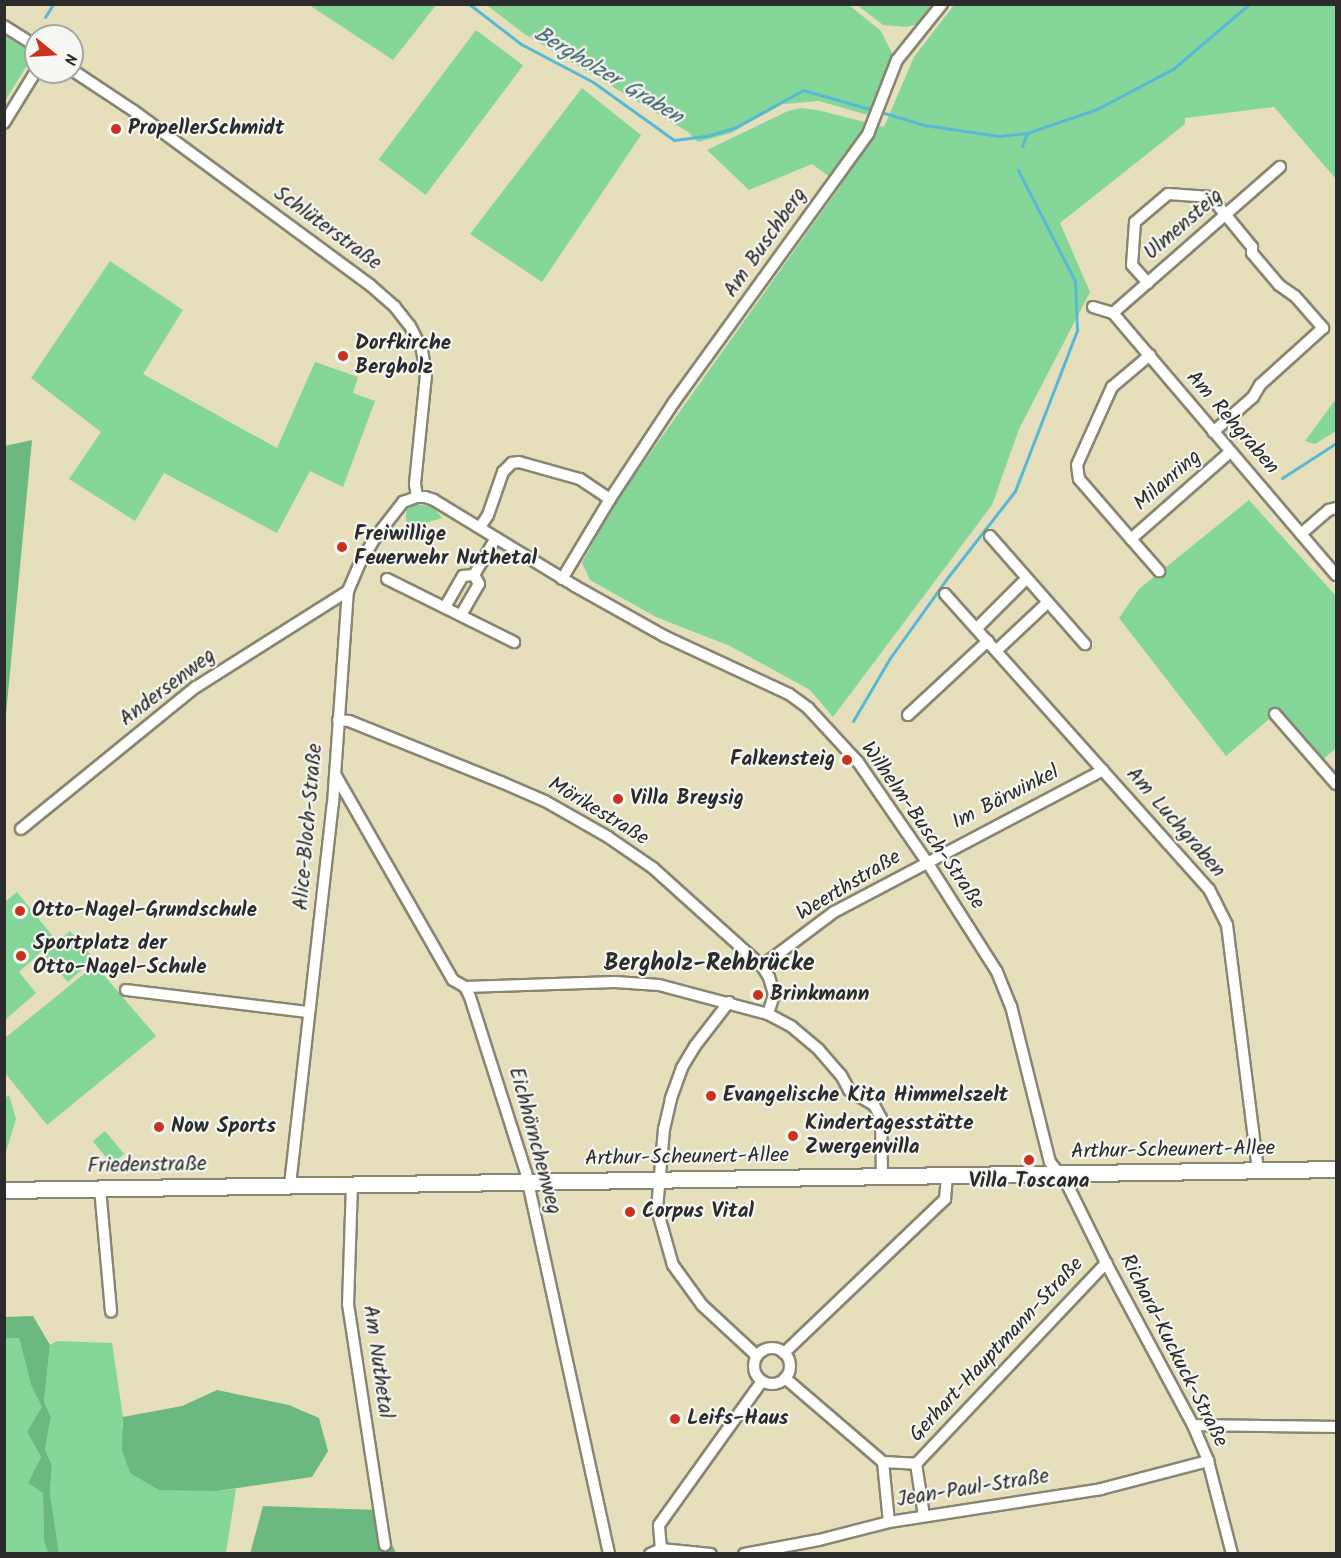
<!DOCTYPE html>
<meta charset="utf-8">
<style>
body{margin:0}
#map{position:relative;width:1341px;height:1558px;overflow:hidden;background:#e6dfbb;font-family:Kalam,sans-serif}
div>[style]{position:absolute}
[style*='--x']{left:calc(var(--x)*1px);top:calc(var(--y)*1px);width:calc(var(--w)*1px);rotate:calc(var(--a)*1deg)}
.green>*{inset:0;background:#84d799;transform-origin:0 0}
.forest>*{inset:0;background:#6bb881}
.stream>*{height:3px;margin:-1.5px;padding:0 1.5px;transform-origin:1.5px;border-radius:1.5px;background:#58b9d7}
.roads{filter:drop-shadow(2px 0 #888573) drop-shadow(-2px 0 #888573) drop-shadow(0 2px #888573) drop-shadow(0 -2px #888573)}
.minor>*{height:10px;margin:-5px;padding:0 5px;transform-origin:5px;border-radius:5px;background:#fff}
.minor>.ring{margin:-5px;padding:0;box-sizing:content-box;background:none;border:10px solid #fff;border-radius:50%}
.secondary>*{height:15px;margin:-7.5px;padding:0 7.5px;transform-origin:7.5px;border-radius:7.5px;background:#fff}
.dots>*{width:16px;height:16px;translate:-50% -50%;box-sizing:border-box;border:3px solid #f6f6f2;border-radius:50%}
span{translate:-50% -50%;white-space:nowrap;text-align:center;line-height:1.15;-webkit-text-stroke:4.5px #f6f6f2;paint-order:stroke}
.poi-label{font-size:21px;color:#2b2b2b;font-weight:700}
.left{translate:0 -50%;text-align:left}
.right{translate:-100% -50%;text-align:right}
.street-label{font-size:21px;color:#2b2b2b}
.water-label{font-size:22px;color:#3b5d67;font-style:italic}
.quarter-label{font-size:24px;color:#2b2b2b;font-weight:700}
.frame{position:absolute;inset:0;border:6px solid #2b2b2b;pointer-events:none}
.north{position:absolute;left:24px;top:24px;width:60px;height:60px;box-sizing:border-box;background:#f6f6f2;border:2px solid #a5a5a2;border-radius:50%;rotate:108deg;font-size:16px;font-weight:700;line-height:24px;text-align:center;color:#2b2b2b}
.north::after{content:'';display:block;margin:auto;width:21px;height:27px;background:#c8321e;clip-path:polygon(50% 0,100% 100%,50% 72%,0 100%)}
</style>
<div id="map">
<div class="green">
<div style="clip-path:polygon(489px 4px,849px 5px,881px 31px,893px 55px,871px 116px,819px 101px,783px 104px,731px 133px,698px 142px,688px 132px,523px 33px,488px 6px)"></div>
<div style="clip-path:polygon(309px 5px,436px 5px,393px 60px)"></div>
<div style="clip-path:polygon(857px 5px,941px 5px,929px 21px,906px 27px,883px 25px)"></div>
<div style="clip-path:polygon(954px 5px,1336px 5px,1336px 179px,1274px 107px,1185px 118px,1185px 124px,1060px 223px,1090px 292px,1019px 429px,992px 505px,833px 717px,810px 690px,730px 646px,656px 617px,590px 580px,582px 563px,614px 504px,841px 185px,812px 164px,749px 190px,707px 150px,788px 111px,801px 108px,817px 110px,884px 127px,914px 57px)"></div>
<div style="left:476px;top:30px;width:59px;height:162px;rotate:37deg"></div>
<div style="clip-path:polygon(5px 36px,34px 54px,5px 101px)"></div>
<div style="clip-path:polygon(582px 88px,641px 135px,542px 282px,470px 234px)"></div>
<div style="clip-path:polygon(110px 261px,183px 310px,143px 374px,277px 448px,315px 362px,358px 377px,353px 393px,375px 401px,343px 487px,310px 471px,277px 533px,164px 473px,135px 521px,69px 479px,101px 432px,31px 378px)"></div>
<div style="clip-path:polygon(1336px 399px,1336px 431px,1315px 444px,1305px 441px)"></div>
<div style="clip-path:polygon(1249px 500px,1336px 596px,1336px 748px,1319px 763px,1275px 714px,1226px 756px,1119px 618px,1139px 589px)"></div>
<div style="clip-path:polygon(416px 504px,433px 507px,442px 518px,406px 529px,406px 510px)"></div>
<div style="clip-path:polygon(17px 892px,55px 939px,19px 972px,36px 993px,5px 1020px,5px 902px)"></div>
<div style="left:70px;top:931px;width:37px;height:35px;rotate:49deg"></div>
<div style="clip-path:polygon(95px 965px,156px 1036px,47px 1125px,5px 1073px,5px 1038px)"></div>
<div style="clip-path:polygon(9px 1095px,16px 1119px,5px 1155px,5px 1098px)"></div>
<div style="left:105px;top:1131px;width:30px;height:16px;rotate:50deg"></div>
<div style="clip-path:polygon(5px 1338px,19px 1338px,31px 1385px,43px 1407px,27px 1432px,41px 1457px,29px 1482px,43px 1493px,44px 1541px,48px 1553px,5px 1554px)"></div>
<div style="clip-path:polygon(57px 1341px,112px 1343px,123px 1417px,122px 1427px,217px 1491px,236px 1489px,226px 1553px,59px 1553px,50px 1493px,52px 1467px,45px 1449px,51px 1417px,44px 1402px,50px 1345px)"></div>
</div>
<div class="forest">
<div style="clip-path:polygon(32px 440px,5px 725px,5px 733px,5px 446px)"></div>
<div style="clip-path:polygon(33px 1316px,50px 1345px,44px 1402px,51px 1417px,45px 1449px,52px 1466px,50px 1493px,59px 1553px,48px 1553px,44px 1541px,43px 1493px,28px 1483px,41px 1457px,27px 1432px,42px 1407px,31px 1385px,19px 1338px,5px 1338px,5px 1317px)"></div>
<div style="clip-path:polygon(217px 1390px,289px 1405px,319px 1418px,328px 1451px,312px 1477px,217px 1491px,159px 1490px,130px 1473px,122px 1450px,123px 1417px,182px 1406px)"></div>
<div style="clip-path:polygon(263px 1506px,377px 1510px,396px 1553px,250px 1554px)"></div>
</div>
<div class="stream">
<div style="--x:469;--y:4;--w:66;--a:37.6"></div>
<div style="--x:521;--y:44;--w:81;--a:27.8"></div>
<div style="--x:593;--y:82;--w:100;--a:35.6"></div>
<div style="--x:674;--y:140;--w:32;--a:-7"></div>
<div style="--x:706;--y:136;--w:29;--a:-16"></div>
<div style="--x:734;--y:128;--w:79;--a:-28.8"></div>
<div style="--x:803;--y:90;--w:73;--a:15.9"></div>
<div style="--x:45;--y:17;--w:15;--a:-58"></div>
<div style="--x:881;--y:112;--w:45;--a:16.8"></div>
<div style="--x:924;--y:125;--w:76;--a:8.3"></div>
<div style="--x:999;--y:136;--w:28;--a:-6"></div>
<div style="--x:1027;--y:133;--w:74;--a:-18.9"></div>
<div style="--x:1097;--y:109;--w:86;--a:-27.8"></div>
<div style="--x:1173;--y:69;--w:100;--a:-40.5"></div>
<div style="--x:1022;--y:146;--w:14;--a:-69"></div>
<div style="--x:1282;--y:478;--w:64;--a:-32.9"></div>
<div style="--x:853;--y:721;--w:73;--a:-59.6"></div>
<div style="--x:890;--y:658;--w:100;--a:-54.4"></div>
<div style="--x:948;--y:577;--w:109;--a:-52.1"></div>
<div style="--x:1015;--y:491;--w:173;--a:-68.9"></div>
<div style="--x:1077;--y:330;--w:49;--a:-92.3"></div>
<div style="--x:1075;--y:281;--w:125;--a:-117.2"></div>
</div>
<div class="roads">
<div class="minor">
<div style="--x:4;--y:26;--w:38;--a:32"></div>
<div style="--x:72;--y:70;--w:74;--a:33.5"></div>
<div style="--x:134;--y:111;--w:293;--a:36.4"></div>
<div style="--x:370;--y:285;--w:33;--a:41"></div>
<div style="--x:395;--y:307;--w:24;--a:52"></div>
<div style="--x:410;--y:326;--w:27;--a:63"></div>
<div style="--x:422;--y:350;--w:25;--a:81"></div>
<div style="--x:426;--y:375;--w:110;--a:95.8"></div>
<div style="--x:415;--y:484;--w:13;--a:81"></div>
<div style="--x:4;--y:123;--w:61;--a:-58.4"></div>
<div style="--x:1148;--y:283;--w:24;--a:-132"></div>
<div style="--x:1132;--y:265;--w:43;--a:-86"></div>
<div style="--x:1135;--y:222;--w:43;--a:-40.3"></div>
<div style="--x:1168;--y:194;--w:43;--a:4"></div>
<div style="--x:1211;--y:197;--w:65;--a:50.6"></div>
<div style="--x:1252;--y:247;--w:6;--a:90"></div>
<div style="--x:1252;--y:253;--w:42;--a:49.8"></div>
<div style="--x:1279;--y:285;--w:19;--a:35"></div>
<div style="--x:1295;--y:296;--w:43;--a:48.8"></div>
<div style="--x:1323;--y:328;--w:85;--a:137.9"></div>
<div style="--x:1260;--y:385;--w:14;--a:120"></div>
<div style="--x:1253;--y:397;--w:53;--a:138.8"></div>
<div style="--x:1093;--y:307;--w:21;--a:17"></div>
<div style="--x:1113;--y:313;--w:344;--a:49.6"></div>
<div style="--x:1113;--y:313;--w:222;--a:-41.2"></div>
<div style="--x:1150;--y:355;--w:50;--a:139.9"></div>
<div style="--x:1112;--y:387;--w:85;--a:114.2"></div>
<div style="--x:1077;--y:465;--w:14;--a:82"></div>
<div style="--x:1079;--y:479;--w:79;--a:49.1"></div>
<div style="--x:1131;--y:539;--w:132;--a:-41.3"></div>
<div style="--x:480;--y:527;--w:14;--a:-56"></div>
<div style="--x:488;--y:515;--w:46;--a:-70.8"></div>
<div style="--x:503;--y:472;--w:13;--a:-45"></div>
<div style="--x:512;--y:463;--w:7;--a:-8"></div>
<div style="--x:519;--y:462;--w:63;--a:15.6"></div>
<div style="--x:580;--y:479;--w:36;--a:34"></div>
<div style="--x:1301;--y:534;--w:37;--a:-41"></div>
<div style="--x:1329;--y:510;--w:7;--a:-16"></div>
<div style="--x:990;--y:536;--w:144;--a:48.7"></div>
<div style="--x:1131;--y:539;--w:43;--a:48.8"></div>
<div style="--x:474;--y:575;--w:43;--a:-59.3"></div>
<div style="--x:387;--y:579;--w:142;--a:26.4"></div>
<div style="--x:562;--y:579;--w:93;--a:-59"></div>
<div style="--x:610;--y:499;--w:116;--a:-56.6"></div>
<div style="--x:674;--y:402;--w:331;--a:-54.1"></div>
<div style="--x:868;--y:134;--w:79;--a:-68.6"></div>
<div style="--x:897;--y:60;--w:72;--a:-51.2"></div>
<div style="--x:945;--y:594;--w:396;--a:48.2"></div>
<div style="--x:1209;--y:889;--w:40;--a:63.4"></div>
<div style="--x:1227;--y:925;--w:248;--a:82.8"></div>
<div style="--x:445;--y:607;--w:36;--a:-60"></div>
<div style="--x:463;--y:576;--w:11;--a:-5"></div>
<div style="--x:461;--y:615;--w:36;--a:-60"></div>
<div style="--x:479;--y:584;--w:10;--a:-119"></div>
<div style="--x:977;--y:628;--w:69;--a:-45"></div>
<div style="--x:997;--y:650;--w:69;--a:-43.2"></div>
<div style="--x:1275;--y:714;--w:93;--a:48.9"></div>
<div style="--x:908;--y:715;--w:109;--a:-42.8"></div>
<div style="--x:338;--y:720;--w:11;--a:5"></div>
<div style="--x:349;--y:721;--w:164;--a:21.9"></div>
<div style="--x:501;--y:782;--w:48;--a:23.4"></div>
<div style="--x:545;--y:801;--w:73;--a:29.7"></div>
<div style="--x:608;--y:837;--w:55;--a:34.6"></div>
<div style="--x:653;--y:868;--w:147;--a:42"></div>
<div style="--x:762;--y:966;--w:13;--a:58"></div>
<div style="--x:769;--y:977;--w:19;--a:74"></div>
<div style="--x:774;--y:995;--w:20;--a:108"></div>
<div style="--x:335;--y:774;--w:237;--a:60.2"></div>
<div style="--x:453;--y:980;--w:14;--a:30"></div>
<div style="--x:465;--y:987;--w:11;--a:63"></div>
<div style="--x:470;--y:997;--w:185;--a:72.3"></div>
<div style="--x:526;--y:1173;--w:390;--a:77.7"></div>
<div style="--x:21;--y:829;--w:225;--a:-39.1"></div>
<div style="--x:196;--y:687;--w:180;--a:-32.3"></div>
<div style="--x:762;--y:966;--w:90;--a:-36.9"></div>
<div style="--x:834;--y:912;--w:304;--a:-27.8"></div>
<div style="--x:465;--y:987;--w:150;--a:-1.9"></div>
<div style="--x:615;--y:982;--w:44;--a:3.9"></div>
<div style="--x:659;--y:985;--w:113;--a:14.9"></div>
<div style="--x:768;--y:1014;--w:27;--a:28"></div>
<div style="--x:792;--y:1027;--w:35;--a:40"></div>
<div style="--x:819;--y:1050;--w:33;--a:49"></div>
<div style="--x:841;--y:1075;--w:17;--a:62"></div>
<div style="--x:849;--y:1090;--w:29;--a:31"></div>
<div style="--x:874;--y:1105;--w:15;--a:62"></div>
<div style="--x:881;--y:1118;--w:59;--a:89"></div>
<div style="--x:126;--y:990;--w:184;--a:6.9"></div>
<div style="--x:729;--y:1002;--w:56;--a:127.7"></div>
<div style="--x:695;--y:1046;--w:26;--a:121"></div>
<div style="--x:682;--y:1068;--w:33;--a:110"></div>
<div style="--x:671;--y:1099;--w:31;--a:103"></div>
<div style="--x:664;--y:1129;--w:80;--a:95"></div>
<div style="--x:657;--y:1209;--w:58;--a:74.1"></div>
<div style="--x:673;--y:1265;--w:49;--a:54.1"></div>
<div style="--x:702;--y:1305;--w:75;--a:42.8"></div>
<div style="--x:352;--y:1184;--w:120;--a:91.9"></div>
<div style="--x:348;--y:1304;--w:244;--a:81.3"></div>
<div style="--x:290;--y:1185;--w:383;--a:-83.6"></div>
<div style="--x:333;--y:804;--w:214;--a:-86"></div>
<div style="--x:348;--y:591;--w:30;--a:-67"></div>
<div style="--x:360;--y:563;--w:29;--a:-59"></div>
<div style="--x:375;--y:538;--w:46;--a:-52.1"></div>
<div style="--x:403;--y:502;--w:15;--a:-20"></div>
<div style="--x:417;--y:497;--w:8;--a:0"></div>
<div style="--x:425;--y:497;--w:9;--a:18"></div>
<div style="--x:434;--y:500;--w:165;--a:31.4"></div>
<div style="--x:575;--y:586;--w:102;--a:29.3"></div>
<div style="--x:664;--y:636;--w:138;--a:24.9"></div>
<div style="--x:789;--y:694;--w:24;--a:36"></div>
<div style="--x:808;--y:708;--w:74;--a:47.2"></div>
<div style="--x:858;--y:762;--w:121;--a:55.4"></div>
<div style="--x:927;--y:862;--w:130;--a:57.5"></div>
<div style="--x:997;--y:972;--w:37;--a:68"></div>
<div style="--x:1011;--y:1006;--w:161;--a:76"></div>
<div style="--x:1050;--y:1162;--w:28;--a:52"></div>
<div style="--x:1067;--y:1184;--w:88;--a:63.7"></div>
<div style="--x:1106;--y:1263;--w:184;--a:61.8"></div>
<div style="--x:1193;--y:1425;--w:39;--a:67"></div>
<div style="--x:1208;--y:1461;--w:96;--a:75.5"></div>
<div style="--x:100;--y:1188;--w:124;--a:84.9"></div>
<div class="ring" style="left:754px;top:1348px;width:26px;height:26px"></div>
<div style="--x:784;--y:1353;--w:223;--a:-43.7"></div>
<div style="--x:945;--y:1199;--w:23;--a:-85"></div>
<div style="--x:785;--y:1378;--w:129;--a:40.6"></div>
<div style="--x:883;--y:1462;--w:60;--a:84.3"></div>
<div style="--x:1193;--y:1425;--w:143;--a:0.8"></div>
<div style="--x:883;--y:1462;--w:33;--a:3"></div>
<div style="--x:924;--y:1516;--w:53;--a:-98.7"></div>
<div style="--x:916;--y:1464;--w:277;--a:-46.6"></div>
<div style="--x:661;--y:1549;--w:50;--a:5.7"></div>
<div style="--x:650;--y:1554;--w:12;--a:-24"></div>
<div style="--x:661;--y:1549;--w:24;--a:-95"></div>
<div style="--x:659;--y:1525;--w:177;--a:-54.4"></div>
<div style="--x:744;--y:1554;--w:76;--a:-10.6"></div>
<div style="--x:819;--y:1540;--w:72;--a:-14.4"></div>
<div style="--x:889;--y:1522;--w:215;--a:-8.8"></div>
<div style="--x:1101;--y:1489;--w:111;--a:-14.7"></div>
</div>
<div class="secondary">
<div style="--x:4;--y:1190;--w:1332;--a:-0.9"></div>
</div>
</div>
<div class="dots">
<div style="left:116px;top:129px;background:#c8321e"></div>
<div style="left:343px;top:356px;background:#c8321e"></div>
<div style="left:342px;top:547px;background:#c8321e"></div>
<div style="left:847px;top:760px;background:#c8321e"></div>
<div style="left:618px;top:799px;background:#c8321e"></div>
<div style="left:20px;top:911px;background:#c8321e"></div>
<div style="left:21px;top:956px;background:#c8321e"></div>
<div style="left:758px;top:995px;background:#c8321e"></div>
<div style="left:711px;top:1096px;background:#c8321e"></div>
<div style="left:159px;top:1127px;background:#c8321e"></div>
<div style="left:793px;top:1136px;background:#c8321e"></div>
<div style="left:1029px;top:1160px;background:#c8321e"></div>
<div style="left:630px;top:1212px;background:#c8321e"></div>
<div style="left:675px;top:1419px;background:#c8321e"></div>
</div>
<div class="poi-label">
<span class="left" style="left:128px;top:129px">PropellerSchmidt</span>
<span class="left" style="left:355px;top:356px">Dorfkirche<br>Bergholz</span>
<span class="left" style="left:354px;top:547px">Freiwillige<br>Feuerwehr Nuthetal</span>
<span class="right" style="left:835px;top:760px">Falkensteig</span>
<span class="left" style="left:630px;top:799px">Villa Breysig</span>
<span class="left" style="left:32px;top:911px">Otto-Nagel-Grundschule</span>
<span class="left" style="left:33px;top:956px">Sportplatz der<br>Otto-Nagel-Schule</span>
<span class="left" style="left:770px;top:995px">Brinkmann</span>
<span class="left" style="left:723px;top:1096px">Evangelische Kita Himmelszelt</span>
<span class="left" style="left:805px;top:1136px">Kindertagesstätte<br>Zwergenvilla</span>
<span class="left" style="left:171px;top:1127px">Now Sports</span>
<span style="left:1029px;top:1182px">Villa Toscana</span>
<span class="left" style="left:642px;top:1212px">Corpus Vital</span>
<span class="left" style="left:687px;top:1419px">Leifs-Haus</span>
</div>
<div class="street-label">
<span style="left:1184px;top:225px;rotate:-41deg">Ulmensteig</span>
<span style="left:327px;top:229px;rotate:36deg">Schlüterstraße</span>
<span style="left:766px;top:243px;rotate:-55deg">Am Buschberg</span>
<span style="left:1232px;top:423px;rotate:49deg">Am Rehgraben</span>
<span style="left:1168px;top:481px;rotate:-41deg">Milanring</span>
<span style="left:168px;top:688px;rotate:-37deg">Andersenweg</span>
<span style="left:1006px;top:798px;rotate:-27deg">Im Bärwinkel</span>
<span style="left:598px;top:812px;rotate:31deg">Mörikestraße</span>
<span style="left:1175px;top:823px;rotate:49deg">Am Luchgraben</span>
<span style="left:922px;top:826px;rotate:55deg">Wilhelm-Busch-Straße</span>
<span style="left:309px;top:827px;rotate:-85deg">Alice-Bloch-Straße</span>
<span style="left:849px;top:886px;rotate:-31deg">Weerthstraße</span>
<span style="left:534px;top:1141px;rotate:75deg">Eichhörnchenweg</span>
<span style="left:1173px;top:1151px;rotate:-1deg">Arthur-Scheunert-Allee</span>
<span style="left:687px;top:1158px;rotate:-1deg">Arthur-Scheunert-Allee</span>
<span style="left:147px;top:1166px;rotate:-1deg">Friedenstraße</span>
<span style="left:997px;top:1350px;rotate:-47deg">Gerhart-Hauptmann-Straße</span>
<span style="left:1173px;top:1351px;rotate:63deg">Richard-Kuckuck-Straße</span>
<span style="left:377px;top:1362px;rotate:82deg">Am Nuthetal</span>
<span style="left:973px;top:1489px;rotate:-9deg">Jean-Paul-Straße</span>
</div>
<div class="water-label">
<span style="left:608px;top:76px;rotate:31deg">Bergholzer Graben</span>
</div>
<div class="quarter-label">
<span style="left:709px;top:964px">Bergholz-Rehbrücke</span>
</div>
<div class="frame"></div>
<div class="north">N</div>
</div>
